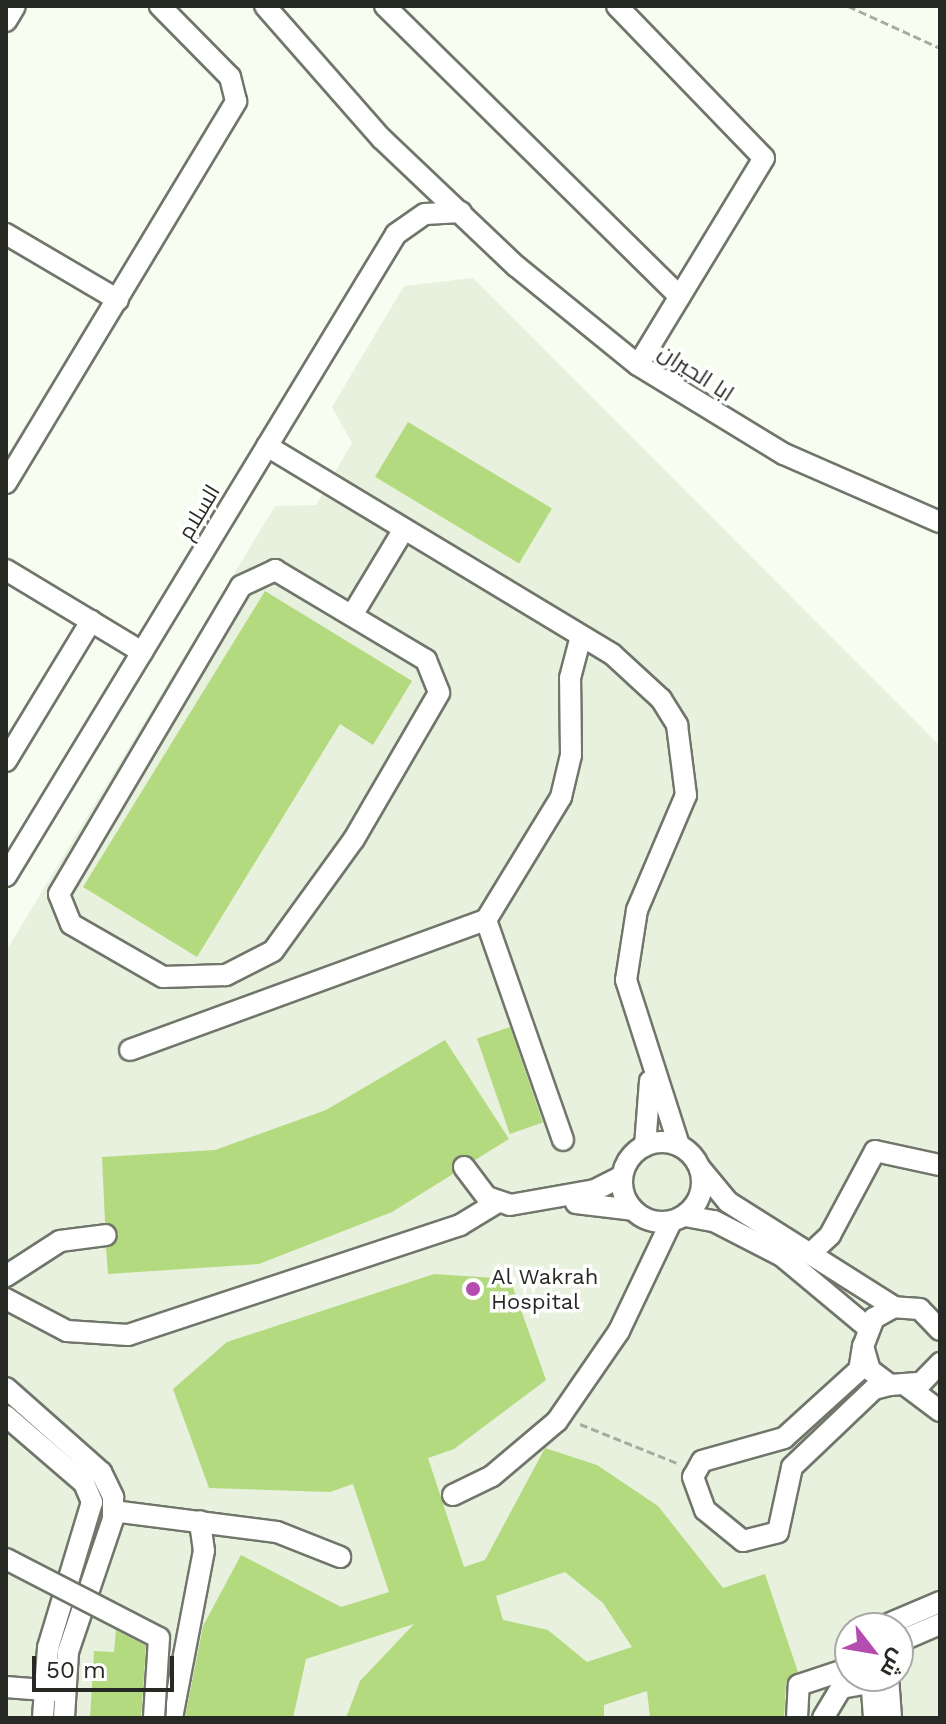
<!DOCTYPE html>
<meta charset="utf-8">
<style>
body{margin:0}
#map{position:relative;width:946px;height:1724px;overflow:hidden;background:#f7fdf0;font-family:"Work Sans",Cairo,sans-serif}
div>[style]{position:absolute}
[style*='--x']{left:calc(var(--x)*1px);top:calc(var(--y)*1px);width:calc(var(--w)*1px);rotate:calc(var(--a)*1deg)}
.built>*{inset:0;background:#e8f1de}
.building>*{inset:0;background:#b3da7e;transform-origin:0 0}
.path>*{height:3px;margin-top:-1.5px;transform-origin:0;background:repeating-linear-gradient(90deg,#a7aca2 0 8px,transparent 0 12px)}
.roads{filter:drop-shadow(2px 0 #71766b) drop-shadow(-2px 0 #71766b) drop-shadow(0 2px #71766b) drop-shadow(0 -2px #71766b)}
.minor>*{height:20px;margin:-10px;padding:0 10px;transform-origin:10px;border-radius:10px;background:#fff}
.minor>.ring{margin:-10px;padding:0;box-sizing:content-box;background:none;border:20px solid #fff;border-radius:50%}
.bridges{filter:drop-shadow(2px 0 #71766b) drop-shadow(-2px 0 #71766b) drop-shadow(0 2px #71766b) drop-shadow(0 -2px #71766b)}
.minor-bridge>*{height:20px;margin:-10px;padding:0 10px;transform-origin:10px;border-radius:10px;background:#fff}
.dots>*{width:22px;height:22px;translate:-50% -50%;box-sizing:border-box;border:4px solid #fff;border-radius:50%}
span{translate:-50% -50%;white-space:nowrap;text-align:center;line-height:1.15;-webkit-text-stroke:7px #fff;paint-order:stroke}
.street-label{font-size:22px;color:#272924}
.poi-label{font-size:22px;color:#272924}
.left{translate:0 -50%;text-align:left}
.frame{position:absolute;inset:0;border:8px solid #272924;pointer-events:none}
.north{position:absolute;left:834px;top:1612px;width:80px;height:80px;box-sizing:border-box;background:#fff;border:2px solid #a9a9a7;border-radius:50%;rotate:121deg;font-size:22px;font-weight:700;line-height:32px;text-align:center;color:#272924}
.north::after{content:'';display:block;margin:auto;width:28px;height:36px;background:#b54db1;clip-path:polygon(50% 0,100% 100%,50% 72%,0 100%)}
.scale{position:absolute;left:32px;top:1656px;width:142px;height:36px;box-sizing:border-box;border:4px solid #272924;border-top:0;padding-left:10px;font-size:24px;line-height:28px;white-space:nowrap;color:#272924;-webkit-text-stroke:6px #fff;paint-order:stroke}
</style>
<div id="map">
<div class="built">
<div style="clip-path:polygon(evenodd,473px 278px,940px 746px,940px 1718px,6px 1718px,6px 951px,275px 506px,316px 505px,352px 443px,332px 407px,404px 286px,473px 278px,850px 1628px,898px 1628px,898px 1676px,850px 1676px,850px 1628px)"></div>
</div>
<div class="building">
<div style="left:408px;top:422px;width:168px;height:64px;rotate:31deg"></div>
<div style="clip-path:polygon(265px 591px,412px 681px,373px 745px,340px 724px,197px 957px,83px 887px)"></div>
<div style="left:510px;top:1027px;width:101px;height:35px;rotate:71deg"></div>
<div style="clip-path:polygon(445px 1040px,509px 1139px,475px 1160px,457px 1156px,453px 1174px,392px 1212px,259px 1264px,108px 1274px,106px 1248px,119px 1234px,105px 1222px,102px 1157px,215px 1150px,326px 1110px)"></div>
<div style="clip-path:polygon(evenodd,434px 1274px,510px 1279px,546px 1380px,454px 1449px,428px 1458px,464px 1567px,485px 1560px,545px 1448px,597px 1465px,658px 1506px,723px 1588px,765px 1574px,798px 1672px,786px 1683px,784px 1718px,650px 1718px,647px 1691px,604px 1705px,604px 1718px,346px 1718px,360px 1681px,414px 1624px,306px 1659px,293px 1718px,185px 1718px,203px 1626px,241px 1555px,341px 1607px,389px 1592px,353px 1484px,330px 1492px,209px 1488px,173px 1389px,227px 1342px,434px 1274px,565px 1572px,603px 1603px,632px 1647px,587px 1662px,548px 1630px,503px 1620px,496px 1596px,565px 1572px)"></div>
<div style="clip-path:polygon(116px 1630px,146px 1646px,141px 1718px,90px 1718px,94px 1651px,114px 1652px)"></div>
</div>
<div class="path">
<div style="--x:848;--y:6;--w:101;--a:24.5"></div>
<div style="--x:580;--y:1424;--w:105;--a:21.9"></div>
</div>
<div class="roads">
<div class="minor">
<div style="--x:265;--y:6;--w:177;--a:48.7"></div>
<div style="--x:382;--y:139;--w:185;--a:43.5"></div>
<div style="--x:516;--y:266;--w:157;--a:39.1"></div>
<div style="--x:638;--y:365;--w:171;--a:31.4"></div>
<div style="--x:784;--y:454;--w:170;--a:23.6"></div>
<div style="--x:385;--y:6;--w:414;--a:44.6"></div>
<div style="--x:617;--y:6;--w:211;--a:46"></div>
<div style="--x:764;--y:158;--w:242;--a:121.3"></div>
<div style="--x:6;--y:21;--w:17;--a:-59"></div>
<div style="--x:6;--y:234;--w:130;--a:30.5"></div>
<div style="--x:267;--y:446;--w:403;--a:31.1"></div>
<div style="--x:612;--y:654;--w:67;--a:42.6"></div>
<div style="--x:661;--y:699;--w:31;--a:58"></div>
<div style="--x:677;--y:725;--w:71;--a:82.7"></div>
<div style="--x:686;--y:795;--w:125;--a:113.1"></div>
<div style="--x:637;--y:910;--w:71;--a:98.9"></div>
<div style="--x:626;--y:980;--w:173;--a:72.2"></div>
<div style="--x:6;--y:483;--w:446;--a:-58.9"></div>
<div style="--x:236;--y:101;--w:25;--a:-104"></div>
<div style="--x:230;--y:77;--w:100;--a:-134.6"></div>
<div style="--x:6;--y:570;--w:159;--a:31.1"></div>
<div style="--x:275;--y:570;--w:176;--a:30.8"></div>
<div style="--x:426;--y:660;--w:35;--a:68"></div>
<div style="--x:439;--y:693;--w:169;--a:120.2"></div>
<div style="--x:354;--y:839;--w:138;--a:125.9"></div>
<div style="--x:273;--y:951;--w:53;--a:152.9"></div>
<div style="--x:226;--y:975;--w:63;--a:178.2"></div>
<div style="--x:163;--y:977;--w:106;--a:-150.1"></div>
<div style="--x:71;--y:924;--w:32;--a:-112"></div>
<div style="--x:59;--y:894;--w:358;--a:-59.4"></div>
<div style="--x:241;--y:586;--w:38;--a:-25"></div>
<div style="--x:354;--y:612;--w:97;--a:-58.9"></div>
<div style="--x:6;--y:761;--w:164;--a:-58.7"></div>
<div style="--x:6;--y:876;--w:751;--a:-58.72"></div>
<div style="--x:396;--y:234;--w:35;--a:-35"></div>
<div style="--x:425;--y:214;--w:36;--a:-3"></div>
<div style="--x:486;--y:920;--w:233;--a:70.7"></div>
<div style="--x:130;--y:1050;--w:379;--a:-20.1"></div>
<div style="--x:486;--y:920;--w:144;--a:-58.6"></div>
<div style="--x:561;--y:797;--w:43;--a:-76.6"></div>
<div style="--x:571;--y:755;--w:77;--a:-90.7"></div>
<div style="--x:570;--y:678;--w:43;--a:-75.3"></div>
<div class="ring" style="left:622px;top:1142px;width:60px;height:60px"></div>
<div style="--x:645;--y:1146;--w:65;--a:-85.6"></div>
<div style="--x:464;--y:1167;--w:38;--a:53"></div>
<div style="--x:487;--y:1197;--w:24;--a:19"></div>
<div style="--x:510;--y:1205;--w:86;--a:-10"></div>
<div style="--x:595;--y:1190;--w:30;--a:-27"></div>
<div style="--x:700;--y:1168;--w:44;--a:50.5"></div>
<div style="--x:728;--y:1202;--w:196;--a:32.3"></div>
<div style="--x:576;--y:1203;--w:57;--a:7"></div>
<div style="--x:685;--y:1216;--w:29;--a:10"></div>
<div style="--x:714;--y:1221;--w:76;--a:27.2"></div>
<div style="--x:782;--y:1256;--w:111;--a:39.9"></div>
<div style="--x:812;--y:1252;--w:25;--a:-43"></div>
<div style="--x:830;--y:1235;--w:95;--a:-61.8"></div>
<div style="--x:875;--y:1151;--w:66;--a:12.2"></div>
<div style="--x:6;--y:1276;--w:64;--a:-32.9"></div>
<div style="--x:60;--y:1241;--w:46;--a:-7.4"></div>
<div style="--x:6;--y:1299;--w:69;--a:27.7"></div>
<div style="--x:67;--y:1331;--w:61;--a:3.8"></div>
<div style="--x:128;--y:1335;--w:350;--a:-18.3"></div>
<div style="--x:460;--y:1225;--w:44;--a:-31.2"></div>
<div style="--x:940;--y:1330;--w:29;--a:-134"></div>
<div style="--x:920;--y:1309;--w:26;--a:-176"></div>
<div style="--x:894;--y:1307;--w:23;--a:151"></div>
<div style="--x:874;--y:1318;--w:30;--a:111"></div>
<div style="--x:863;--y:1346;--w:25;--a:74"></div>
<div style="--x:870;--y:1370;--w:25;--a:37"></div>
<div style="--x:890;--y:1385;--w:31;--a:-4"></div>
<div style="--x:921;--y:1383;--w:28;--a:-46"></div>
<div style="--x:863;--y:1346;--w:24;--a:99"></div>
<div style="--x:859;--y:1370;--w:101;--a:137.8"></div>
<div style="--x:784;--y:1438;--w:85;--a:164.3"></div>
<div style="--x:702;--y:1461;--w:18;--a:119"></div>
<div style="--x:693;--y:1477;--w:35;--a:70"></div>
<div style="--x:705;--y:1510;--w:49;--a:39.2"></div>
<div style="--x:743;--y:1541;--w:36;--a:-14"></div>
<div style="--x:778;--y:1532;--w:66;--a:-77.8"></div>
<div style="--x:792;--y:1467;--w:113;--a:-43.6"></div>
<div style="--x:874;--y:1389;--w:16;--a:-14"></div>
<div style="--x:908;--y:1387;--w:40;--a:37"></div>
<div style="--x:6;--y:1388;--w:127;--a:41.5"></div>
<div style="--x:101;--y:1472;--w:28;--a:64"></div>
<div style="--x:113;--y:1497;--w:22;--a:90"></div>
<div style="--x:113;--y:1519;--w:140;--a:108.7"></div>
<div style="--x:68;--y:1652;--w:66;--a:93.5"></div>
<div style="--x:6;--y:1416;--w:103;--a:40.7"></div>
<div style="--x:84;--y:1483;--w:21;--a:67"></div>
<div style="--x:92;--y:1502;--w:152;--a:106.8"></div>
<div style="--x:48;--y:1648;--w:70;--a:94.1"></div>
<div style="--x:453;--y:1495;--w:43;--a:-26"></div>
<div style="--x:492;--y:1476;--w:85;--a:-40.2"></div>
<div style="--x:557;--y:1421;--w:109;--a:-55.4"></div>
<div style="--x:619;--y:1331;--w:121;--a:-64.5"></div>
<div style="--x:113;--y:1511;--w:165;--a:7.3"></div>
<div style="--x:277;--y:1532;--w:68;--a:21.6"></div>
<div style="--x:879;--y:1628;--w:66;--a:-23.1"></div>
<div style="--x:898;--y:1642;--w:46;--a:-23.2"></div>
<div style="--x:871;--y:1676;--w:42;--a:85.9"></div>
<div style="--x:888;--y:1676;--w:42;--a:85.9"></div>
<div style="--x:6;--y:1687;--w:51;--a:4.5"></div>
<div style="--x:172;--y:1718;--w:170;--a:-79.2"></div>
<div style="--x:204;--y:1551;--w:30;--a:-98"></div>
<div style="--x:797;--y:1718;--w:33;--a:-87"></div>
<div style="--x:799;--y:1685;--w:54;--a:-18.4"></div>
<div style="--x:823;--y:1718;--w:35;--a:-59"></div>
<div style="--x:841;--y:1688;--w:47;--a:-9.9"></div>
</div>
</div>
<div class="bridges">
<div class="minor-bridge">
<div style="--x:6;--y:1559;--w:172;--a:27.3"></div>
<div style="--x:159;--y:1638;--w:80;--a:93.6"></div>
</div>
</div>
<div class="dots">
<div style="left:473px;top:1289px;background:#b54db1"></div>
</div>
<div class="street-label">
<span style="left:696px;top:373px;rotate:33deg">ابا الحيران</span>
<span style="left:199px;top:512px;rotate:-59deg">السلام</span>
</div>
<div class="poi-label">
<span class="left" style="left:491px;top:1289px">Al Wakrah<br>Hospital</span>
</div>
<div class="frame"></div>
<div class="north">ش</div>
<div class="scale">50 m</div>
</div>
